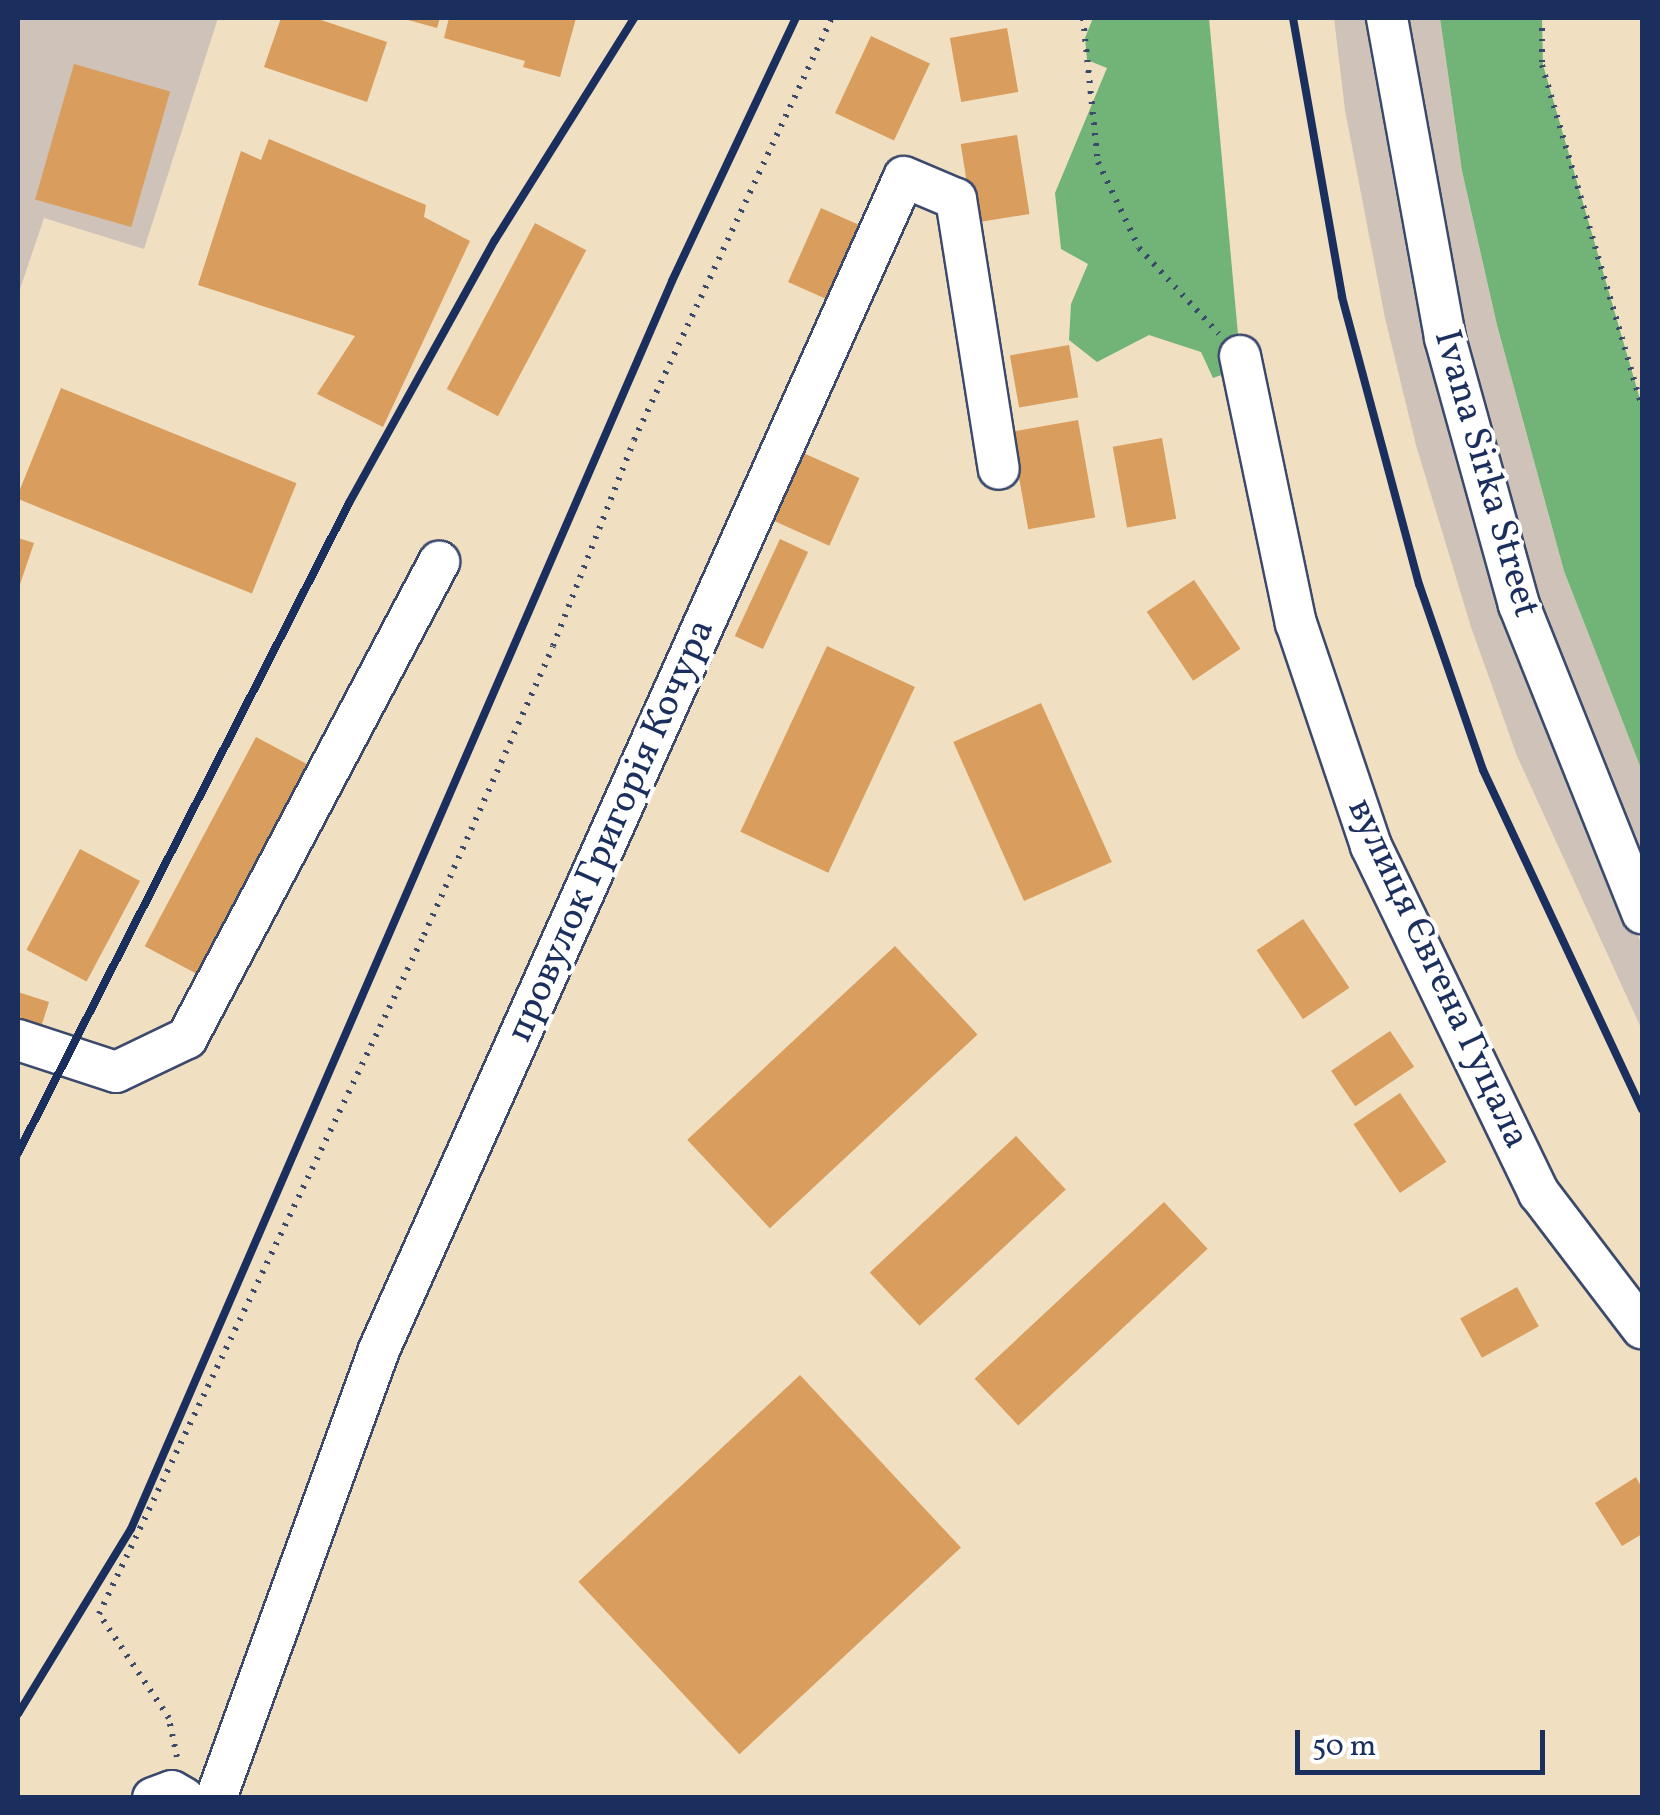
<!DOCTYPE html>
<meta charset="utf-8">
<style>
body{margin:0}
#map{position:relative;width:1660px;height:1815px;overflow:hidden;background:#f0dfc0;font-family:Vollkorn,serif}
div>[style]{position:absolute}
[style*='--x']{left:calc(var(--x)*1px);top:calc(var(--y)*1px);width:calc(var(--w)*1px);rotate:calc(var(--a)*1deg)}
.industrial>*{inset:0;background:#cec2b9}
.forest>*{inset:0;background:#72b478}
.building>*{inset:0;background:#d99d5d;transform-origin:0 0}
.path>*{height:6px;margin-top:-3px;transform-origin:0;background:repeating-linear-gradient(90deg,#3b496d 0 2.5px,transparent 0 10.5px)}
.roads{filter:drop-shadow(2px 0 #3b496d) drop-shadow(-2px 0 #3b496d) drop-shadow(0 2px #3b496d) drop-shadow(0 -2px #3b496d)}
.minor>*{height:40px;margin:-20px;padding:0 20px;transform-origin:20px;border-radius:20px;background:#fff}
.rail>*{height:8px;margin:-4px;padding:0 4px;transform-origin:4px;border-radius:4px;background:#1b2f5e}
span{translate:-50% -50%;white-space:nowrap;text-align:center;line-height:1.15;-webkit-text-stroke:8px #fff;paint-order:stroke}
.street-label{font-size:38px;color:#1b2f5e}
.frame{position:absolute;inset:0;border:20px solid #1b2f5e;pointer-events:none}
.scale{position:absolute;left:1295px;top:1730px;width:250px;height:45px;box-sizing:border-box;border:5px solid #1b2f5e;border-top:0;padding-left:12px;font-size:30px;line-height:35px;white-space:nowrap;color:#1b2f5e;-webkit-text-stroke:8px #fff;paint-order:stroke}
</style>
<div id="map">
<div class="industrial">
<div style="clip-path:polygon(18px 18px,218px 18px,144px 249px,44px 218px,18px 295px)"></div>
<div style="clip-path:polygon(1334px 18px,1375px 18px,1387px 109px,1630px 917px,1642px 945px,1642px 1030px,1517px 756px,1471px 627px,1416px 445px,1385px 318px,1345px 110px)"></div>
<div style="clip-path:polygon(1399px 18px,1440px 18px,1462px 171px,1497px 325px,1564px 571px,1642px 771px,1642px 878px,1531px 592px,1471px 389px)"></div>
</div>
<div class="forest">
<div style="clip-path:polygon(1093px 18px,1209px 18px,1240px 356px,1227px 373px,1213px 378px,1201px 352px,1149px 335px,1097px 362px,1069px 340px,1071px 304px,1088px 264px,1061px 249px,1055px 193px,1107px 68px,1087px 60px,1085px 38px)"></div>
<div style="clip-path:polygon(1440px 18px,1542px 18px,1543px 65px,1642px 406px,1642px 771px,1564px 571px,1497px 325px,1462px 171px)"></div>
</div>
<div class="building">
<div style="clip-path:polygon(281px 18px,315px 18px,387px 42px,367px 102px,264px 67px)"></div>
<div style="clip-path:polygon(401px 18px,440px 18px,437px 28px)"></div>
<div style="clip-path:polygon(449px 18px,576px 18px,560px 77px,523px 67px,525px 61px,444px 38px)"></div>
<div style="left:1007px;top:28px;width:65px;height:58px;rotate:80deg"></div>
<div style="left:871px;top:36px;width:65px;height:85px;rotate:25deg"></div>
<div style="left:74px;top:64px;width:100px;height:141px;rotate:16deg"></div>
<div style="left:1017px;top:135px;width:80px;height:57px;rotate:81deg"></div>
<div style="clip-path:polygon(269px 139px,426px 205px,424px 217px,470px 241px,383px 427px,317px 394px,355px 336px,198px 285px,241px 151px,261px 160px)"></div>
<div style="left:821px;top:208px;width:45px;height:81px;rotate:24deg"></div>
<div style="left:535px;top:223px;width:58px;height:188px;rotate:28deg"></div>
<div style="left:1069px;top:345px;width:53px;height:60px;rotate:80deg"></div>
<div style="left:61px;top:388px;width:254px;height:119px;rotate:22deg"></div>
<div style="left:1078px;top:420px;width:99px;height:68px;rotate:80deg"></div>
<div style="left:1162px;top:438px;width:82px;height:50px;rotate:80deg"></div>
<div style="left:801px;top:452px;width:64px;height:74px;rotate:24deg"></div>
<div style="clip-path:polygon(18px 538px,34px 543px,18px 590px)"></div>
<div style="left:780px;top:539px;width:31px;height:107px;rotate:25deg"></div>
<div style="left:1194px;top:580px;width:83px;height:57px;rotate:56deg"></div>
<div style="left:827px;top:646px;width:97px;height:205px;rotate:25deg"></div>
<div style="left:1041px;top:703px;width:174px;height:96px;rotate:66deg"></div>
<div style="left:256px;top:737px;width:70px;height:237px;rotate:28deg"></div>
<div style="left:80px;top:849px;width:68px;height:114px;rotate:28deg"></div>
<div style="left:1303px;top:919px;width:83px;height:56px;rotate:56deg"></div>
<div style="left:895px;top:946px;width:121px;height:284px;rotate:47deg"></div>
<div style="clip-path:polygon(18px 992px,49px 1002px,38px 1037px,18px 1030px)"></div>
<div style="left:1390px;top:1031px;width:43px;height:71px;rotate:56deg"></div>
<div style="left:1400px;top:1093px;width:83px;height:56px;rotate:56deg"></div>
<div style="left:1016px;top:1136px;width:73px;height:200px;rotate:47deg"></div>
<div style="left:1164px;top:1202px;width:64px;height:259px;rotate:47deg"></div>
<div style="left:1517px;top:1287px;width:45px;height:65px;rotate:61deg"></div>
<div style="left:800px;top:1375px;width:236px;height:303px;rotate:47deg"></div>
<div style="clip-path:polygon(1636px 1477px,1642px 1488px,1642px 1534px,1622px 1546px,1595px 1503px)"></div>
</div>
<div class="path">
<div style="--x:1083;--y:18;--w:145;--a:84.1"></div>
<div style="--x:1098;--y:162;--w:95;--a:64.5"></div>
<div style="--x:1139;--y:248;--w:117;--a:47.1"></div>
<div style="--x:1542;--y:18;--w:47;--a:90"></div>
<div style="--x:1542;--y:65;--w:355;--a:73.7"></div>
<div style="--x:177;--y:1757;--w:40;--a:-102"></div>
<div style="--x:169;--y:1718;--w:125;--a:-123.9"></div>
<div style="--x:99;--y:1614;--w:753;--a:-64.42"></div>
<div style="--x:424;--y:935;--w:316;--a:-65.9"></div>
<div style="--x:553;--y:646;--w:221;--a:-68.5"></div>
<div style="--x:634;--y:440;--w:466;--a:-64.9"></div>
</div>
<div class="roads">
<div class="minor">
<div style="--x:1387;--y:18;--w:325;--a:79.7"></div>
<div style="--x:1445;--y:338;--w:277;--a:74.5"></div>
<div style="--x:1519;--y:605;--w:332;--a:68.2"></div>
<div style="--x:1240;--y:356;--w:273;--a:78.2"></div>
<div style="--x:1296;--y:623;--w:235;--a:71.4"></div>
<div style="--x:1371;--y:846;--w:386;--a:64.2"></div>
<div style="--x:1539;--y:1193;--w:170;--a:52.7"></div>
<div style="--x:18;--y:1040;--w:103;--a:18.1"></div>
<div style="--x:116;--y:1072;--w:79;--a:-25.6"></div>
<div style="--x:187;--y:1038;--w:539;--a:-62.1"></div>
<div style="--x:153;--y:1798;--w:20;--a:-20"></div>
<div style="--x:172;--y:1791;--w:14;--a:30"></div>
<div style="--x:216;--y:1798;--w:475;--a:-70"></div>
<div style="--x:378;--y:1352;--w:1287;--a:-65.88"></div>
<div style="--x:904;--y:177;--w:56;--a:22.9"></div>
<div style="--x:956;--y:199;--w:273;--a:81"></div>
</div>
</div>
<div class="rail">
<div style="--x:1293;--y:18;--w:283;--a:80"></div>
<div style="--x:1342;--y:297;--w:297;--a:75"></div>
<div style="--x:1419;--y:584;--w:197;--a:71"></div>
<div style="--x:1483;--y:770;--w:375;--a:64.9"></div>
<div style="--x:18;--y:1153;--w:729;--a:-63.01"></div>
<div style="--x:349;--y:503;--w:301;--a:-61"></div>
<div style="--x:495;--y:240;--w:262;--a:-57.9"></div>
<div style="--x:18;--y:1714;--w:217;--a:-58.6"></div>
<div style="--x:131;--y:1529;--w:1360;--a:-66.56"></div>
<div style="--x:672;--y:281;--w:291;--a:-64.8"></div>
</div>
<div class="street-label">
<span style="left:1485px;top:474px;rotate:74deg">Ivana Sirka Street</span>
<span style="left:612px;top:831px;rotate:-66deg">провулок Григорія Кочура</span>
<span style="left:1437px;top:974px;rotate:65deg">вулиця Євгена Гуцала</span>
</div>
<div class="frame"></div>
<div class="scale">50 m</div>
</div>
